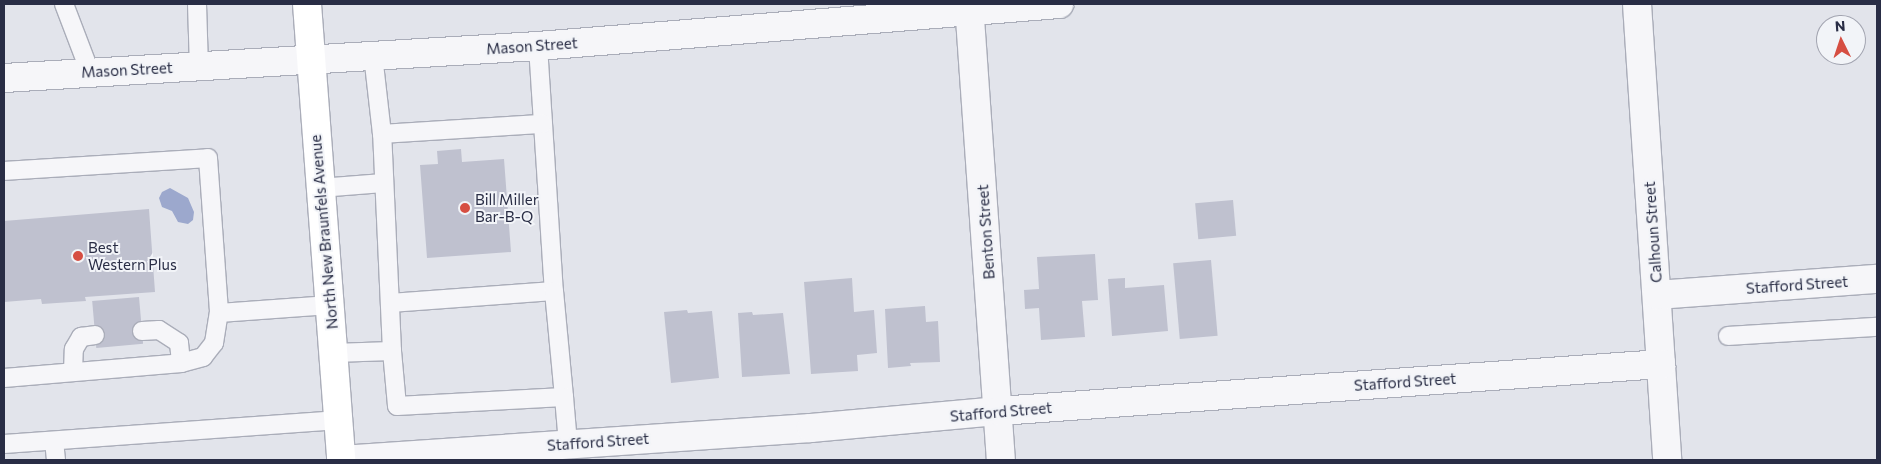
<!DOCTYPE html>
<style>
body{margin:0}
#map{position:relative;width:1881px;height:464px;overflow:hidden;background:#e2e4eb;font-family:Commissioner,sans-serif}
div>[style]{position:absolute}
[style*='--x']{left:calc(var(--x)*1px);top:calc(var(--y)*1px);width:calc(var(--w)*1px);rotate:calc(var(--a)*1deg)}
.water>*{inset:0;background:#9ca8cd}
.building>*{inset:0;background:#bfc1cf;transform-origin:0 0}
.roads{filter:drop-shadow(1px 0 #aaadb9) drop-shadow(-1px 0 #aaadb9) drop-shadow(0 1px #aaadb9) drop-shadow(0 -1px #aaadb9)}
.lane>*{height:18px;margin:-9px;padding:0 9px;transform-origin:9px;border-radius:9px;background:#f6f6f9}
.street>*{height:28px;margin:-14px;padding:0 14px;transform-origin:14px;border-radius:14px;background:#f6f6f9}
.secondary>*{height:28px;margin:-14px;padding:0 14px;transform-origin:14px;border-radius:14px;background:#fff}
.dots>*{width:14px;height:14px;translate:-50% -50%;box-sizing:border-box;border:2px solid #f2f4f8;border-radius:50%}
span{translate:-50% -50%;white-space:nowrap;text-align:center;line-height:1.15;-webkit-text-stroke:4px #f2f4f8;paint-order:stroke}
.street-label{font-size:15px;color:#292d45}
.poi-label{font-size:15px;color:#292d45}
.left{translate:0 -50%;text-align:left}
.frame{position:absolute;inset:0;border:5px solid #292d45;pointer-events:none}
.north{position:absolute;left:1816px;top:15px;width:50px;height:50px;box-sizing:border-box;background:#f2f4f8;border:1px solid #a2a4b0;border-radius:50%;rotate:356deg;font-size:14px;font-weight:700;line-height:20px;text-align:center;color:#292d45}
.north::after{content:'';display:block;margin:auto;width:18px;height:22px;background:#d64e42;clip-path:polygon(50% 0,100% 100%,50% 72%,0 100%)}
</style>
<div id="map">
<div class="water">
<div style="clip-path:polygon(170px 188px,188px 198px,194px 212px,193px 220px,188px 224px,178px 222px,172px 211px,162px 207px,159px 198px,162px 192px)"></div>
</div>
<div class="building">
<div style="clip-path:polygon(461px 149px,462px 162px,504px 159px,511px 252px,427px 258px,420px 165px,438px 164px,437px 151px)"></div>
<div style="left:1233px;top:200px;width:36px;height:38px;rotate:85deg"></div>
<div style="clip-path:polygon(149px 209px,155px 292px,85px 297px,86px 301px,42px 304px,41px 299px,4px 302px,4px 221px)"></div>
<div style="clip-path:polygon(1095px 254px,1098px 300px,1082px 301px,1085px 337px,1041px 340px,1039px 308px,1025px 309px,1024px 290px,1039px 289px,1037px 257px)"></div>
<div style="left:1211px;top:260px;width:76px;height:38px;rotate:85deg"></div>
<div style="clip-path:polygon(852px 278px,854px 312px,874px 310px,877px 353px,857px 355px,858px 371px,811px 374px,804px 282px)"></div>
<div style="clip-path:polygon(1125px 278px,1125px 288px,1164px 285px,1168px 331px,1112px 336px,1108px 279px)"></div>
<div style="left:139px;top:297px;width:47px;height:47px;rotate:85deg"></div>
<div style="clip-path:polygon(925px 306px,926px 322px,938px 321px,940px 362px,910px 363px,911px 366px,888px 368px,885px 309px)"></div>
<div style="clip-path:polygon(687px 310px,688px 313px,712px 311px,719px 378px,671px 383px,664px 312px)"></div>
<div style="clip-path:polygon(752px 312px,753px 315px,783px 313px,790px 374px,742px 377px,738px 313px)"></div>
</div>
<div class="roads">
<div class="lane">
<div style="--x:64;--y:4;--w:73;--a:69.1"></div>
<div style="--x:197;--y:4;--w:62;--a:88.2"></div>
<div style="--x:538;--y:46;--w:246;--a:86.3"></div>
<div style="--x:382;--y:134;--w:161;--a:-3.6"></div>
<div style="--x:4;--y:171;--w:204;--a:-3.6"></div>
<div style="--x:208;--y:158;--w:155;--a:85.9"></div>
<div style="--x:219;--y:313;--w:111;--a:-4.1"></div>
<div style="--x:319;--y:188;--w:65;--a:-4.4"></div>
<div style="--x:390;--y:303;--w:164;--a:-4.2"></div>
<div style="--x:554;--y:291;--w:106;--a:84.6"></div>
<div style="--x:142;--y:331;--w:17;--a:-3"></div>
<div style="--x:159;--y:330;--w:24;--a:33"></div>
<div style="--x:179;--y:343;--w:20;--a:84"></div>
<div style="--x:1728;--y:336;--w:149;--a:-3.5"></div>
<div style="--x:392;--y:351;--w:55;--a:84.8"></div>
<div style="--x:397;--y:406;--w:167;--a:-3.1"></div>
<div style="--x:564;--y:397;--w:47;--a:85.1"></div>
<div style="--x:333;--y:353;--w:59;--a:-1.9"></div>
<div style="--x:392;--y:351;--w:217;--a:-92.6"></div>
<div style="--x:382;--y:134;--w:80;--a:-96.5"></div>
<div style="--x:73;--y:372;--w:23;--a:-88"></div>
<div style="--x:74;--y:349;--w:14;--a:-60"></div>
<div style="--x:81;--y:337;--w:14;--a:-8"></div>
<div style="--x:4;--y:378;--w:178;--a:-4.8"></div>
<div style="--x:181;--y:363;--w:23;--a:-15"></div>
<div style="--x:203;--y:357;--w:18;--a:-52"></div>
<div style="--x:214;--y:343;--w:30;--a:-81"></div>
<div style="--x:54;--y:441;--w:19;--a:84"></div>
<div style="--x:4;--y:444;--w:336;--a:-4.1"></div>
</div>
<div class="street">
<div style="--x:969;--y:4;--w:457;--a:86"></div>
<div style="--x:1637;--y:4;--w:457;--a:86.2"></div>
<div style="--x:4;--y:78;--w:535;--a:-3.43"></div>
<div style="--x:538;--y:46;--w:523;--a:-4.61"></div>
<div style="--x:1657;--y:295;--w:221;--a:-4.2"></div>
<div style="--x:341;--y:460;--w:471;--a:-3.9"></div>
<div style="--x:811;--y:428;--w:189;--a:-5.2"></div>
<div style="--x:999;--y:411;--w:664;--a:-4.06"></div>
</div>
<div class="secondary">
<div style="--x:307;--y:4;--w:457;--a:85.7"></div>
</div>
</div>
<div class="dots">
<div style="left:465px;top:208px;background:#d64e42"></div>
<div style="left:78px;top:256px;background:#d64e42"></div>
</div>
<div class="street-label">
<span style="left:532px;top:46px;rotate:-4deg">Mason Street</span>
<span style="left:127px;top:70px;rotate:-3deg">Mason Street</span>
<span style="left:324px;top:232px;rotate:-95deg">North New Braunfels Avenue</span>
<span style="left:986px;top:232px;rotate:-94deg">Benton Street</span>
<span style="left:1653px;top:232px;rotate:-94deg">Calhoun Street</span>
<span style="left:1797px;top:285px;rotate:-4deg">Stafford Street</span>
<span style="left:1405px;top:382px;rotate:-4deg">Stafford Street</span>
<span style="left:1001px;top:412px;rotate:-5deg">Stafford Street</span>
<span style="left:598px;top:442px;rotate:-4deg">Stafford Street</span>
</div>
<div class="poi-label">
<span class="left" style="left:475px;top:208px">Bill Miller<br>Bar-B-Q</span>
<span class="left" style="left:88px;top:256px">Best<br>Western Plus</span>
</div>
<div class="frame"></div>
<div class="north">N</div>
</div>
